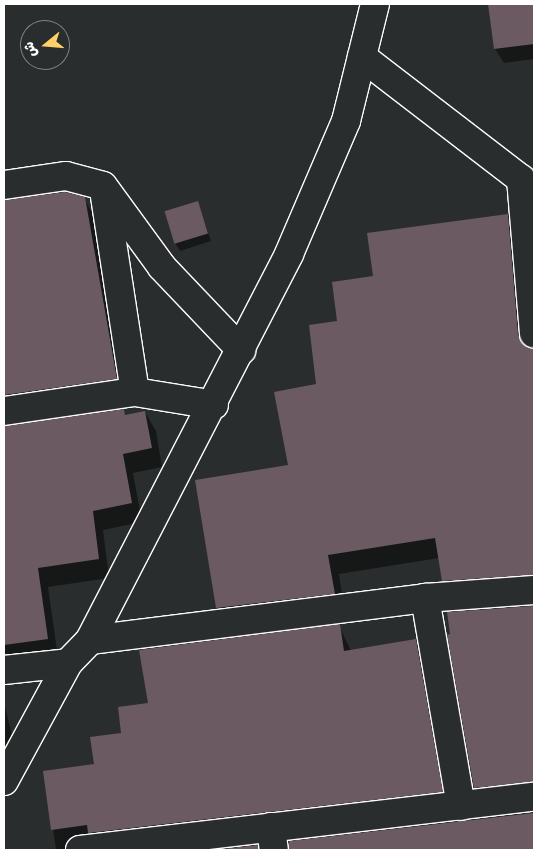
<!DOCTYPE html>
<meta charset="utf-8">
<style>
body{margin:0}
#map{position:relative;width:538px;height:854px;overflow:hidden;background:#2a2d2e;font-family:Dekko,"Playpen Sans Arabic",sans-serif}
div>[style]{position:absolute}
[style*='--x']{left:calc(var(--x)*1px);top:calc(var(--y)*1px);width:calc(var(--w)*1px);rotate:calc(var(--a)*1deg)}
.shadow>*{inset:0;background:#0007}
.building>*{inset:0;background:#6b5a62;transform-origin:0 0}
.roads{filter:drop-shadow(1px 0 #fff) drop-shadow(-1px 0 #fff) drop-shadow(0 1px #fff) drop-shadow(0 -1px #fff)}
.minor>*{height:28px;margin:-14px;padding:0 14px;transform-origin:14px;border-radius:14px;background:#2a2d2e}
span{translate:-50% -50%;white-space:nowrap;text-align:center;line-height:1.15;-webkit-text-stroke:4px #2a2d2e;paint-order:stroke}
.frame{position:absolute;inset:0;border:5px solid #fff;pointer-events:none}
.north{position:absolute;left:20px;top:20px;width:50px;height:50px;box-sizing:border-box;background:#2a2d2e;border:1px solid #7f8182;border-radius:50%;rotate:253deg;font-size:14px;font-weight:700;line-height:20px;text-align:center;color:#fff}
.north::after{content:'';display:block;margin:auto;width:18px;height:22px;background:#ffd166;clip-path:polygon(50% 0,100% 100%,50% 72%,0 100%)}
</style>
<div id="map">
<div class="shadow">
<div style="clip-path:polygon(490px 4px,534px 4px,534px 59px,504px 63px,495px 49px)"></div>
<div style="clip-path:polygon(65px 193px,84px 198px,95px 218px,127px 398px,4px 421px,4px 202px)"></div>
<div style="clip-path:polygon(197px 202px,211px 241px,180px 251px,175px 243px)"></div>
<div style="clip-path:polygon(508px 215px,519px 234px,530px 348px,534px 350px,534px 594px,454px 600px,443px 581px,439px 558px,339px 574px,345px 613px,229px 627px,218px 608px,196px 482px,290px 466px,339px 322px,375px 277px)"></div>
<div style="clip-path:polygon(124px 411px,126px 416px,145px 412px,156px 431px,162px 467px,133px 473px,142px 522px,103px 530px,109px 578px,48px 587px,57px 650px,4px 657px,4px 427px)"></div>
<div style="clip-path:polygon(534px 607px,534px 803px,486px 807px,475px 788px,448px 613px)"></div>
<div style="clip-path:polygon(339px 626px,351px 651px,416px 641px,427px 660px,453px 811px,118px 850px,56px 850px,45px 773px,95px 765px,149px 704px)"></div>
<div style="clip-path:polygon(4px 702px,14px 744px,4px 746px)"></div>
<div style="clip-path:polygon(534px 814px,534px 850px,290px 850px,290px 842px)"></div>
</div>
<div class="building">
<div style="clip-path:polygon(488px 4px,534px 4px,534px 44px,494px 49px)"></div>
<div style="clip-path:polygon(65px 192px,85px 197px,117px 379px,4px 395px,4px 200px)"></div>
<div style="left:198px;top:201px;width:34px;height:35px;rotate:73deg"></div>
<div style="clip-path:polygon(508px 214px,518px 334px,522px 342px,534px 348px,534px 575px,442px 581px,435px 538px,328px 555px,335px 594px,216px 608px,195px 480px,288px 465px,274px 392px,316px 384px,309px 325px,337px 321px,332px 282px,373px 276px,367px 233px)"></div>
<div style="clip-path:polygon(124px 409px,125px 415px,145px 411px,152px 448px,123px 454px,132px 503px,93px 511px,99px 559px,38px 568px,48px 639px,4px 645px,4px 426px)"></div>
<div style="clip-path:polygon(534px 606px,534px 782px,474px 788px,447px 635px,450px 634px,447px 612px)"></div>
<div style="clip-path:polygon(340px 624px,344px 651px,416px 639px,443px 792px,88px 833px,87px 825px,51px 830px,43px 771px,94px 764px,90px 737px,121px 733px,118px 707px,148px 703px,139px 650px)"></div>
<div style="clip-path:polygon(534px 813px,534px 850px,289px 850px,289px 841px)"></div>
<div style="clip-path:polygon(258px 845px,258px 850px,213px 850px)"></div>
</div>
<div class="roads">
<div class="minor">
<div style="--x:362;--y:57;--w:200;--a:37.5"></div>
<div style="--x:521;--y:179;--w:155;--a:85.2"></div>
<div style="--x:4;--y:185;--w:63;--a:-8.3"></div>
<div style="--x:66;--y:176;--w:38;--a:15"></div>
<div style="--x:103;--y:186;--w:100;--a:53.9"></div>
<div style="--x:162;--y:267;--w:115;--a:46.4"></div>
<div style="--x:104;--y:190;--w:204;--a:81.3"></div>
<div style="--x:4;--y:411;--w:132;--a:-8.3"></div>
<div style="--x:135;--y:392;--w:80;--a:9.3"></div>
<div style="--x:425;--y:598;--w:211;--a:80.2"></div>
<div style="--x:90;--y:640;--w:338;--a:-7.1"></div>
<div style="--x:425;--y:598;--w:109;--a:-4.2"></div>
<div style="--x:4;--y:670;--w:64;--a:-6.2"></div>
<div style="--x:4;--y:781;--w:134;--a:-61.5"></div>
<div style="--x:68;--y:663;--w:32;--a:-46"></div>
<div style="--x:90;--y:640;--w:434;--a:-62.7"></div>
<div style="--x:289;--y:254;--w:145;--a:-66.8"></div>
<div style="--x:346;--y:121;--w:121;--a:-76.1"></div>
<div style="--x:271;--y:827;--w:23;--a:83"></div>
<div style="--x:80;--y:850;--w:457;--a:-6.7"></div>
</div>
</div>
<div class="frame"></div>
<div class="north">ش</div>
</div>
